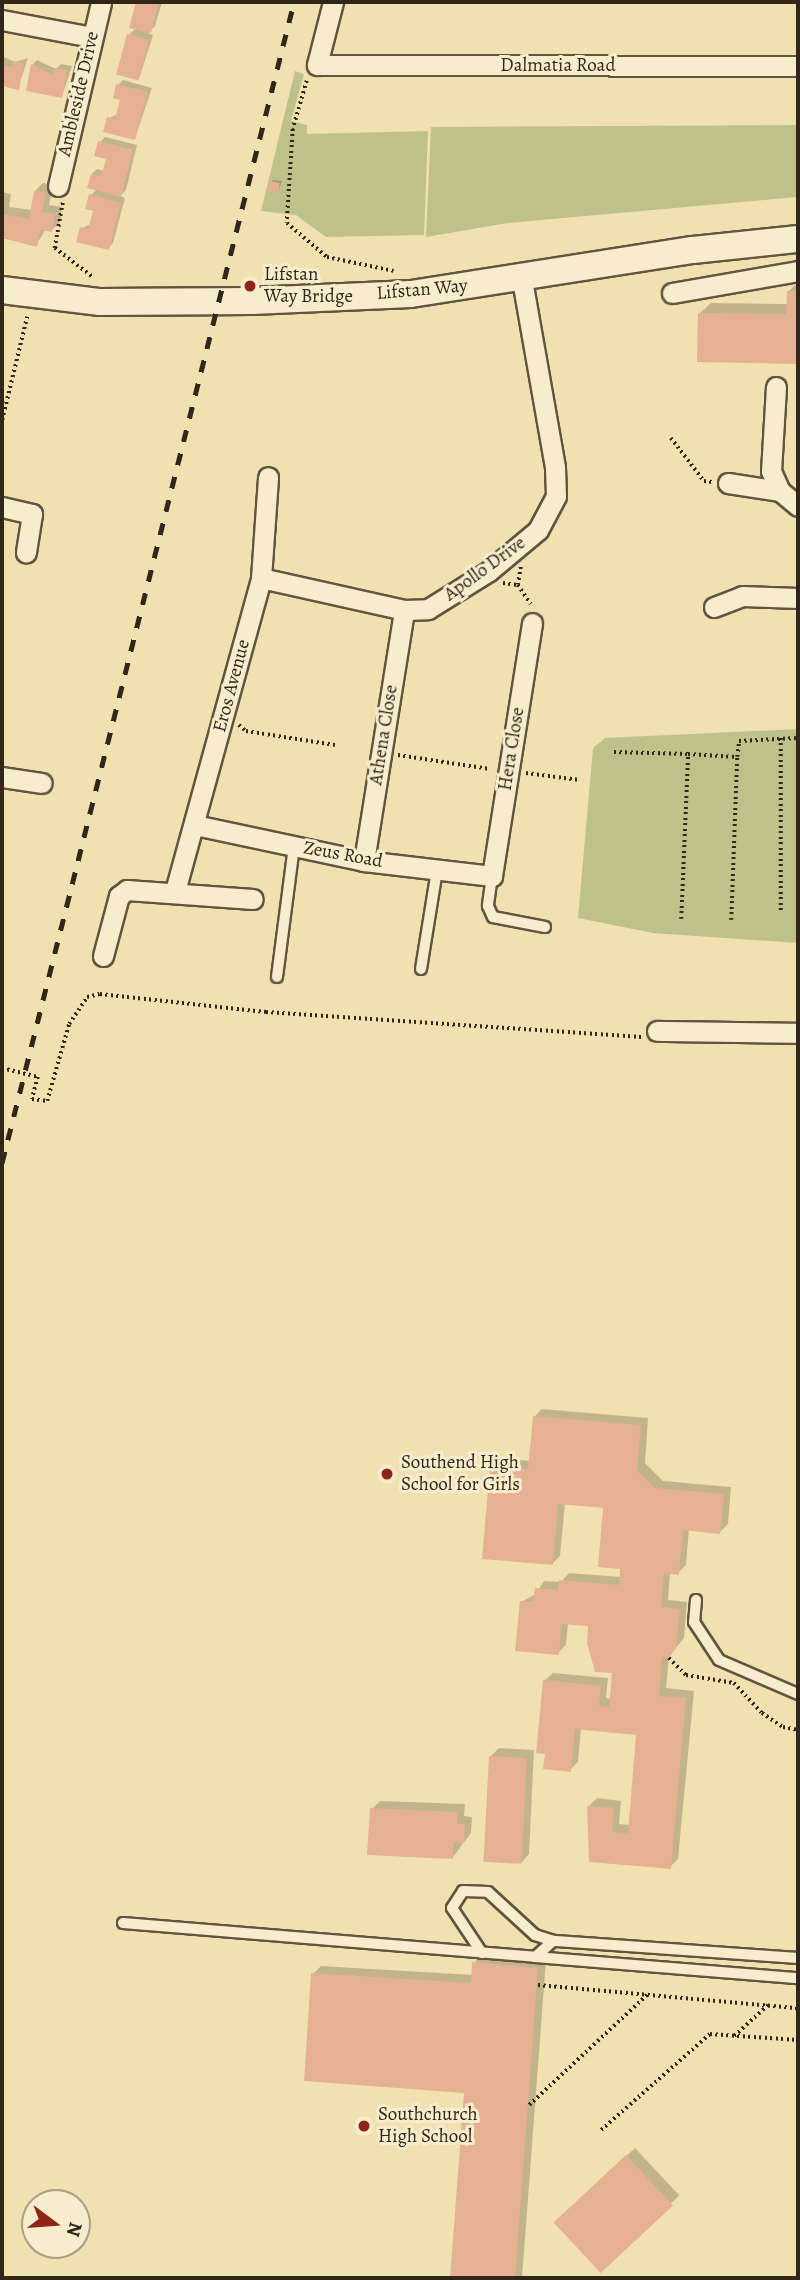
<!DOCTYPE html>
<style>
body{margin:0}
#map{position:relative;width:800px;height:2280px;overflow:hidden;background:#f2e1b0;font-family:Alegreya,serif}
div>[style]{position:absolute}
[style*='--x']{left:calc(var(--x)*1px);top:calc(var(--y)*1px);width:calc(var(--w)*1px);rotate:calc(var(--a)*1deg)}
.green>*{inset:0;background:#bec288}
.shadow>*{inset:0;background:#0003;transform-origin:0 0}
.building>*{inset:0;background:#e6b193;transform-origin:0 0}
.path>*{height:3.5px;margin-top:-1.75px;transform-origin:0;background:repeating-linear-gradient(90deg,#31261a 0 2px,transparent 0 5.5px)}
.roads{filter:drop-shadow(2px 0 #615540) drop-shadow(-2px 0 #615540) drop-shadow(0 2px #615540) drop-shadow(0 -2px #615540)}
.lane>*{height:10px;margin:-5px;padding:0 5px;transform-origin:5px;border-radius:5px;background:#f7eccc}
.street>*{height:19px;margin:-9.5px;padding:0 9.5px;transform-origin:9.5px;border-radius:9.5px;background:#f7eccc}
.secondary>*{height:26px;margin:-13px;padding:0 13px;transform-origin:13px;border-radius:13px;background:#f7eccc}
.rail>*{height:5px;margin-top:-2.5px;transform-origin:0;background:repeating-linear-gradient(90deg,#31261a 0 12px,transparent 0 24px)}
.dots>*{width:19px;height:19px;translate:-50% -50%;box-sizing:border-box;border:4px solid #f7eccc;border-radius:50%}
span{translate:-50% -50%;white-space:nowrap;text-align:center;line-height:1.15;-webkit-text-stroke:6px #f7eccc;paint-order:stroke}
.street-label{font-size:19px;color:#31261a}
.poi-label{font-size:19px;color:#31261a}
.left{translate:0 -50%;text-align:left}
.frame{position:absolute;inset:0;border:4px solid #31261a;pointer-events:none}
.north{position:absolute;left:21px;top:2189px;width:70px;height:70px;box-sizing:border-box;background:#f7eccc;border:2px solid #a89d85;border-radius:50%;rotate:106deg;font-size:19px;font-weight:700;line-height:28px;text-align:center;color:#31261a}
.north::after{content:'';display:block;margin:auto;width:24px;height:32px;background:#8f2418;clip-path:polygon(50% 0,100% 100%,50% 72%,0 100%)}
</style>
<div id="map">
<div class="green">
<div style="clip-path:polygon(295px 71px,304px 74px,291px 121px,307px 125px,307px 134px,428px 131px,424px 235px,326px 237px,296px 215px,261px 211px)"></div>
<div style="clip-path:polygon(798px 125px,798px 197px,508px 223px,426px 237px,431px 127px)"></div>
<div style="clip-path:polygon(798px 729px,798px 943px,653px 933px,578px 918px,593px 748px,605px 738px)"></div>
</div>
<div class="shadow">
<div style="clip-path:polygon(138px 2px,162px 2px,155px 26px,148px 33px,153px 35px,139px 79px,129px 35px,136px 28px,132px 27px)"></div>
<div style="clip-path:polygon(2px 56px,15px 62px,28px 58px,18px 88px,2px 85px)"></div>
<div style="clip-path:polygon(37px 60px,56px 69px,61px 64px,72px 66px,62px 96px,32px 65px)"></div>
<div style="clip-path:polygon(123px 80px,152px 88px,135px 138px,109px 118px,118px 114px,122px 99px,118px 85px)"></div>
<div style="clip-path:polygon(105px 137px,137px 145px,126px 190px,120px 196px,125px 198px,113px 243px,108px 248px,82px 228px,91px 224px,95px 210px,91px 195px,97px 189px,92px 174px,97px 169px,104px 171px,108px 157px,100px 142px)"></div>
<div style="clip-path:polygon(273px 180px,282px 181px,278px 192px,271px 182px)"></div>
<div style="clip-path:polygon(43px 183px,53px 185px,49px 205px,62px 207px,60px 222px,52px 230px,46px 229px,36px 245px,2px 238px,2px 192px,11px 194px,9px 207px,32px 210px,35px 191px)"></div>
<div style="clip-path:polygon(798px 282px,798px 362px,699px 361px,700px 313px,711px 303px,788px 304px,788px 292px)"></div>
<div style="clip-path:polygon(542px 1409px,648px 1418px,645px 1463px,663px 1481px,731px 1487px,728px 1524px,720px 1532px,689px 1529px,686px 1565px,678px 1573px,670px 1572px,668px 1600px,687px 1602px,684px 1638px,669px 1656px,666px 1688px,694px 1691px,678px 1859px,670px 1867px,590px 1860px,589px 1806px,597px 1798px,621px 1801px,619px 1824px,630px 1825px,638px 1733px,581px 1728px,578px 1762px,570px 1770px,544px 1681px,553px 1673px,608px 1678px,606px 1698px,612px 1699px,614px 1672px,590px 1624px,568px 1623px,566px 1645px,558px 1653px,521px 1602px,536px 1594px,544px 1581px,561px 1582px,569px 1573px,621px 1577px,622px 1567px,605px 1506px,565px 1503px,560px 1556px,552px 1564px,492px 1466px,500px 1458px,530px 1461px,534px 1417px)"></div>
<div style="clip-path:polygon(499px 1748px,534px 1750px,529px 1854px,521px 1863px,491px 1756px)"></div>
<div style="clip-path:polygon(380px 1801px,465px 1804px,464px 1816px,472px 1817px,471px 1833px,453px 1857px,372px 1809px)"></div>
<div style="clip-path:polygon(482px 1955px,546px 1960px,522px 2278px,452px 2278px,465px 2092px,313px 1974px,321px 1966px,473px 1975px,474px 1963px)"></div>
<div style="left:635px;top:2148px;width:65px;height:98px;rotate:47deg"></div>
</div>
<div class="building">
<div style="clip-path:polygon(136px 2px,159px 2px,151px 33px,129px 28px)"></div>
<div style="left:127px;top:34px;width:23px;height:42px;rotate:15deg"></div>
<div style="clip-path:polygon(13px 61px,24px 63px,19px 90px,2px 86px,2px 65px,12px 67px)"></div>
<div style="clip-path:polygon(31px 64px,53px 75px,54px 68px,67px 70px,62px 98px,26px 91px)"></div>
<div style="clip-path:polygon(116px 84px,148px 92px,135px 140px,103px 132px,107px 117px,115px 119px,120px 100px,113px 98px)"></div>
<div style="clip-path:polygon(98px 141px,133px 150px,121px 197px,87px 188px,91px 174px,101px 176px,106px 159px,94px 156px)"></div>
<div style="clip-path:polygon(270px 181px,280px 183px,278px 194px,267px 191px)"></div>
<div style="clip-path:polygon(34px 191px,46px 192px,42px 212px,55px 214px,52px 232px,40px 230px,37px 247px,2px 238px,2px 214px,29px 219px)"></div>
<div style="clip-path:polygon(89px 194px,121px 203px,109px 250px,76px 242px,80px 227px,88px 229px,93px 211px,85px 209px)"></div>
<div style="clip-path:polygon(787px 291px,798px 291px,798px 364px,697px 362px,698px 313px,786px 314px)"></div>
<div style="clip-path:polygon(533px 1416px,641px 1425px,637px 1471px,655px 1488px,724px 1494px,720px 1534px,683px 1530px,679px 1575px,664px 1573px,661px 1607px,680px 1609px,676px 1648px,669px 1658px,662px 1657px,659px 1696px,686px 1698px,671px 1869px,589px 1862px,587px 1806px,614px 1808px,612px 1832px,628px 1833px,636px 1735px,575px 1729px,571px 1772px,543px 1769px,545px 1754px,536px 1753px,543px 1680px,601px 1686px,599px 1706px,609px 1707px,612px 1673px,595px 1672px,587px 1643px,588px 1626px,562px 1624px,559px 1655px,515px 1651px,520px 1601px,533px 1602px,535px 1588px,558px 1590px,559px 1580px,619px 1585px,620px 1569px,598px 1567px,603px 1508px,558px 1504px,553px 1565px,482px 1559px,490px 1466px,528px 1469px)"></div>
<div style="left:489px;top:1756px;width:38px;height:106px;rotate:3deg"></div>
<div style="clip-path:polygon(370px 1808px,457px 1812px,457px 1824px,465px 1824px,464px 1843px,454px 1842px,453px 1859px,367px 1855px)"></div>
<div style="clip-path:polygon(472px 1962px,538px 1968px,515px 2278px,450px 2278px,464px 2093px,304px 2081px,311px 1973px,471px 1983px)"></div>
<div style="left:626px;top:2155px;width:69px;height:99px;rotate:47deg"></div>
</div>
<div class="path">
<div style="--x:307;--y:81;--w:50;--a:106.3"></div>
<div style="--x:293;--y:129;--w:94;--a:93.7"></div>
<div style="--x:287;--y:223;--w:52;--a:40.4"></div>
<div style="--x:327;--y:257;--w:68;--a:11.8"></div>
<div style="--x:63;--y:203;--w:46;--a:100.1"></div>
<div style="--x:55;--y:248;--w:48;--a:37.3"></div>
<div style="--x:2;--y:420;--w:106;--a:-76.4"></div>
<div style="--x:671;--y:438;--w:54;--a:52.5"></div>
<div style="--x:704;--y:481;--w:8;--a:7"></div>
<div style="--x:521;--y:567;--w:18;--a:99"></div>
<div style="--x:518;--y:585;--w:23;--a:56"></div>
<div style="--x:503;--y:583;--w:15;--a:8"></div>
<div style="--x:239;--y:725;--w:9;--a:41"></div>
<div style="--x:246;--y:731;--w:90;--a:8.9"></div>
<div style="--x:781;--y:738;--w:176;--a:90"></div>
<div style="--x:614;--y:752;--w:74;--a:1.5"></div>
<div style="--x:398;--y:755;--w:93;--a:8.7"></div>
<div style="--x:526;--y:773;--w:54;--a:7.4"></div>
<div style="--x:681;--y:919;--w:165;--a:-87.6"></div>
<div style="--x:688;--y:754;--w:49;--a:3.5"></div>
<div style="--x:737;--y:757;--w:16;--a:-83"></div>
<div style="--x:739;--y:741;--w:59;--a:-2.9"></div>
<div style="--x:731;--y:920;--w:163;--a:-87.9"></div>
<div style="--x:2;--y:1068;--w:37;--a:14"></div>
<div style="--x:38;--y:1077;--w:23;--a:105"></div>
<div style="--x:32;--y:1099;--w:15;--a:8"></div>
<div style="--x:47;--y:1101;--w:80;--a:-74.1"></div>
<div style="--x:69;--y:1024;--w:32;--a:-56"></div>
<div style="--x:87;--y:997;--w:13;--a:-13"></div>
<div style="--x:100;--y:994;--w:167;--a:6.2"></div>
<div style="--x:266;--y:1012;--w:376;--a:3.8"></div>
<div style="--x:669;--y:1658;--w:24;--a:45"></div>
<div style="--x:686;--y:1675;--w:49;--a:9.5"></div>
<div style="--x:734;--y:1683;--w:41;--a:47"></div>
<div style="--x:762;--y:1713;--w:25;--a:34"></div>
<div style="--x:783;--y:1727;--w:15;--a:11"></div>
<div style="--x:538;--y:1985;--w:261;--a:5.1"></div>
<div style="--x:734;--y:2036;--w:46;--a:-42.4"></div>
<div style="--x:529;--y:2105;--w:163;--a:-43"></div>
<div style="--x:601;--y:2130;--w:145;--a:-41.4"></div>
<div style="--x:710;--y:2034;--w:88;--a:3.9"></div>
</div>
<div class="roads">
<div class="lane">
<div style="--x:492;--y:876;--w:30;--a:98"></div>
<div style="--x:488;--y:906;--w:12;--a:66"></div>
<div style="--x:493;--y:917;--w:53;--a:10.9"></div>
<div style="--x:421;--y:969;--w:100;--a:-80.8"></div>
<div style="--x:277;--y:977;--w:132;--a:-82.6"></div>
<div style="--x:696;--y:1600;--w:22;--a:95"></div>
<div style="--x:694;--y:1622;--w:45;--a:56.7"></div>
<div style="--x:719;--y:1660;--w:86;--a:23.3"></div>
<div style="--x:123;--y:1923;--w:413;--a:4.7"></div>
<div style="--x:482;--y:1953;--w:54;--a:-123.7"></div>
<div style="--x:452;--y:1908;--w:20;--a:-57"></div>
<div style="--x:463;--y:1891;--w:25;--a:2"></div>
<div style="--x:488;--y:1892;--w:64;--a:42.5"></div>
<div style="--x:535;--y:1935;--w:19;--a:18"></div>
<div style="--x:798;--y:1958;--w:246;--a:-176"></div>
<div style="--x:553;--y:1941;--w:24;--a:138"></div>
<div style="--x:535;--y:1957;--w:264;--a:4.6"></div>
</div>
<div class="street">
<div style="--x:333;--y:2;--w:65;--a:104.3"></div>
<div style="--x:317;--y:65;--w:481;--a:0.1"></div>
<div style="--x:2;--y:20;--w:92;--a:10.7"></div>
<div style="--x:58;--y:186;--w:189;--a:-76.8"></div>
<div style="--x:672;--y:293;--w:128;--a:-9.9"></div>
<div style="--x:776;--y:387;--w:84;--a:93.4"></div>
<div style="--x:771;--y:471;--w:22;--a:66"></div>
<div style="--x:780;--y:491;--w:23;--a:40"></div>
<div style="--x:728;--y:483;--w:53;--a:8.7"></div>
<div style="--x:2;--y:507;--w:31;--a:13"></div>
<div style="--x:32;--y:514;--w:39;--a:99"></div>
<div style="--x:261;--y:578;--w:147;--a:12.6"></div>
<div style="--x:404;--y:610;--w:24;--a:-2"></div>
<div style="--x:428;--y:609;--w:72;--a:-31.9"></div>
<div style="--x:489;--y:571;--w:64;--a:-39.9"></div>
<div style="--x:538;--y:530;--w:38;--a:-62"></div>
<div style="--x:556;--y:496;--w:29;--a:-92"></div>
<div style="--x:555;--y:467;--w:191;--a:-100"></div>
<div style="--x:714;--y:607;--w:30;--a:-21"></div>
<div style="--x:742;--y:596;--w:56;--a:2"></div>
<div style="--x:2;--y:777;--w:40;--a:8.5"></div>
<div style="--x:195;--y:825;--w:173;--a:12"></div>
<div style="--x:364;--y:861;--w:129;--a:6.7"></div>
<div style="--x:492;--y:876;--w:256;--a:-81"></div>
<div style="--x:364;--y:861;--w:254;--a:-80.9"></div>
<div style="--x:175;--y:891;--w:325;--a:-74.6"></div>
<div style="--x:261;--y:578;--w:101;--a:-86"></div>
<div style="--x:103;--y:956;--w:62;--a:-75.1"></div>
<div style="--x:119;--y:896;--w:10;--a:-37"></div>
<div style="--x:127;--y:890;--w:126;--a:4.1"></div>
<div style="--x:657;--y:1031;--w:141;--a:0.8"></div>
</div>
<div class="secondary">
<div style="--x:2;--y:290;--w:99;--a:7"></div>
<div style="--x:100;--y:302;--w:152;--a:-0.4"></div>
<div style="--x:252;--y:301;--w:159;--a:-2.5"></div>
<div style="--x:411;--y:294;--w:285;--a:-8.9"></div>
<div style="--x:693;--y:250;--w:106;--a:-6"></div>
</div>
</div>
<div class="rail">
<div style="--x:2;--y:1163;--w:1197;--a:-75.88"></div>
</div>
<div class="dots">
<div style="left:250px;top:286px;background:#8f2418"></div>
<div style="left:387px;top:1474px;background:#8f2418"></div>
<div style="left:364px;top:2126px;background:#8f2418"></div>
</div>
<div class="street-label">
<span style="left:558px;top:66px">Dalmatia Road</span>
<span style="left:79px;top:94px;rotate:-77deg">Ambleside Drive</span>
<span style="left:422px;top:290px;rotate:-5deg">Lifstan Way</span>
<span style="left:485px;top:569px;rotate:-36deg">Apollo Drive</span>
<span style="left:232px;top:686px;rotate:-75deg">Eros Avenue</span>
<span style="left:384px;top:735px;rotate:-81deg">Athena Close</span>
<span style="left:512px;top:749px;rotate:-81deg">Hera Close</span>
<span style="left:343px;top:855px;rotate:10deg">Zeus Road</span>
</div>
<div class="poi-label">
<span class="left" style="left:264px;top:286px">Lifstan<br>Way Bridge</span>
<span class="left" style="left:401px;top:1474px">Southend High<br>School for Girls</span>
<span class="left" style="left:378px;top:2126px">Southchurch<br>High School</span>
</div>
<div class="frame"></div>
<div class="north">N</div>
</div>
